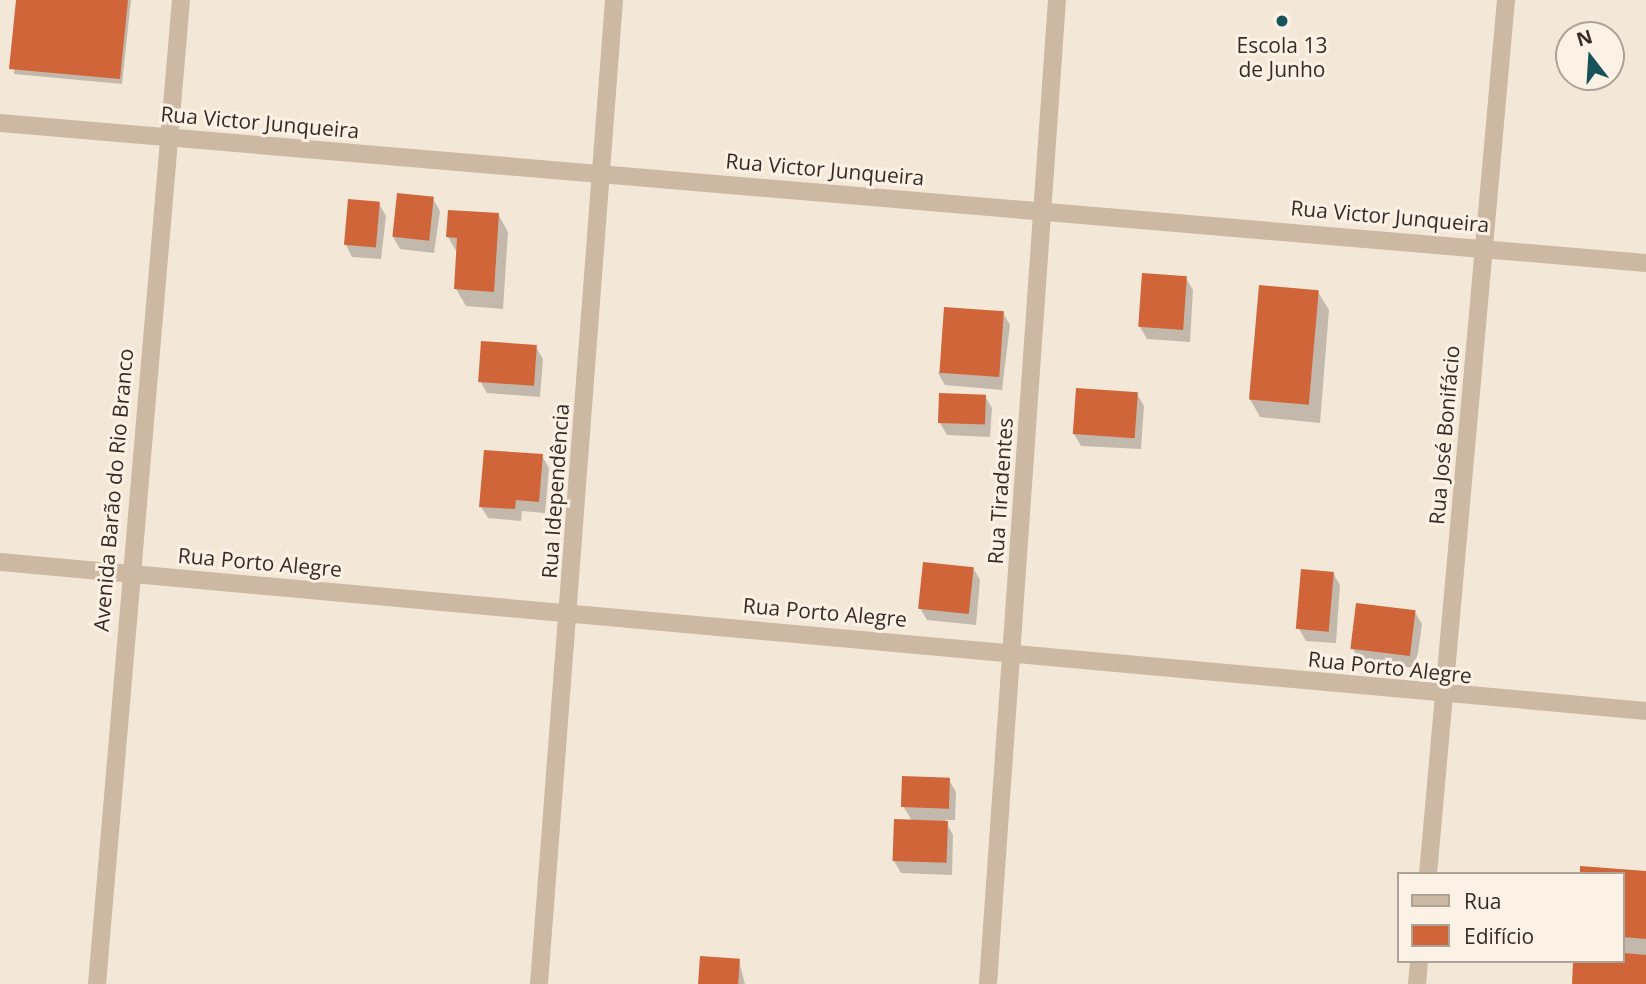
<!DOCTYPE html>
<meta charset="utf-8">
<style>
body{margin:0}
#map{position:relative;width:1646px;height:984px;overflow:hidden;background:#f3e8d8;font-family:"Open Sans",sans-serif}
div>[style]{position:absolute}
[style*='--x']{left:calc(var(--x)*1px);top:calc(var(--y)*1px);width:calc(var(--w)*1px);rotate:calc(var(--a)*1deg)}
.shadow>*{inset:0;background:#0003}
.building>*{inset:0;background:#d06539;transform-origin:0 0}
.street>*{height:18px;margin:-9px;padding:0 9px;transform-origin:9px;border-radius:9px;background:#ccb8a3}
.dots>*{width:19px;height:19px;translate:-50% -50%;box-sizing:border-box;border:4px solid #fbf1e4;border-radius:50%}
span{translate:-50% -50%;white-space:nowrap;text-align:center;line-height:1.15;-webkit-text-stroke:6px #fbf1e4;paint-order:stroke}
.poi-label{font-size:21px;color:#362c26}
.street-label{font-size:21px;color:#362c26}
.legend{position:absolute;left:1397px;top:872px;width:228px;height:91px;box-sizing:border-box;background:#fbf1e4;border:2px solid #aca298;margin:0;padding:9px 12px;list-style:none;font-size:21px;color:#362c26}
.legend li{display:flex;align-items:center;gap:14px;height:35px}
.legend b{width:35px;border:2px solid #aca298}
.north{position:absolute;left:1555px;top:21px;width:70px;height:70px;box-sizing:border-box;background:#fbf1e4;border:2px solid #aca298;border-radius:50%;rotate:343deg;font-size:19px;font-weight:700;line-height:28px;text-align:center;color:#362c26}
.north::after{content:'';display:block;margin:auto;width:24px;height:32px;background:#18535b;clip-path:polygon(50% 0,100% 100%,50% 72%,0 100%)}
</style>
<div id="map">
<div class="shadow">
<div style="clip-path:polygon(18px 0,131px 0,122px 84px,14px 74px)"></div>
<div style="clip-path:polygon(433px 199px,440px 211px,434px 253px,400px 249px,393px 237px)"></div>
<div style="clip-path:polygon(379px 204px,386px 216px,381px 259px,352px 257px,346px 245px)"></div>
<div style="clip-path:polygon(498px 214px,508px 232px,503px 309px,466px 306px,456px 289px,458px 254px,448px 237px)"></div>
<div style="clip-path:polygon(1186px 278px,1193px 290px,1190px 342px,1147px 339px,1140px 327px)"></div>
<div style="clip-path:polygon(1318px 292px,1329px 310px,1320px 423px,1260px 417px,1250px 399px)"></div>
<div style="clip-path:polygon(1003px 313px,1010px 325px,1002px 390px,945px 385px,938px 373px)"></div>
<div style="clip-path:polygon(536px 347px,543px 359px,540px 397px,487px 393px,480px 381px)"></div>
<div style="clip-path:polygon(1137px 394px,1144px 406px,1141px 449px,1081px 446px,1074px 434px)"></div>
<div style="clip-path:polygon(985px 396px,992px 408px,990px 437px,947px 435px,940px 423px)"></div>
<div style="clip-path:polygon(542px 456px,549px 468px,545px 513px,522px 511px,521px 521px,488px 518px,481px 507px)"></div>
<div style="clip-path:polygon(973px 568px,980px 580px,976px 625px,927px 620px,920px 608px)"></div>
<div style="clip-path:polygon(1333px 573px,1340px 585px,1336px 643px,1306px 641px,1299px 629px)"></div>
<div style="clip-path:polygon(1415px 612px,1422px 624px,1416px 668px,1360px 661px,1353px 649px)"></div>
<div style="clip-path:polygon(949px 780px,956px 792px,955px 820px,945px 820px,953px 835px,952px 875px,901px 873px,894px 861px,912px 821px,903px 806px)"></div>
<div style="clip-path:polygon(1646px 873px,1646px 984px,1573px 984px,1623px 961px,1623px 874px)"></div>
<div style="clip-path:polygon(739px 961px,745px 984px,700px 984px)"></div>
</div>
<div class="building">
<div style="clip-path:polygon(16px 0,128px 0,120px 79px,9px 69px)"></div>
<div style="left:397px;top:193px;width:37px;height:44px;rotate:6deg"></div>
<div style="left:348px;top:199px;width:32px;height:46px;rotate:5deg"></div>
<div style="clip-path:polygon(448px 210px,499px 213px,494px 292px,454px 289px,457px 238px,446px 237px)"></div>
<div style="left:1142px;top:273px;width:45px;height:54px;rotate:4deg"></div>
<div style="left:1259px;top:285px;width:60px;height:115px;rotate:5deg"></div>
<div style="left:944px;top:307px;width:60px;height:66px;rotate:4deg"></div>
<div style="left:481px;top:341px;width:56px;height:41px;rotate:4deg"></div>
<div style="left:1076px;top:388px;width:62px;height:46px;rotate:4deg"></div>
<div style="left:939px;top:393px;width:47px;height:30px;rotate:2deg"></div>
<div style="clip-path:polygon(484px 450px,543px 454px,539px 502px,516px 500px,515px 509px,479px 507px)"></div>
<div style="left:923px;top:562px;width:51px;height:47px;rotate:6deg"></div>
<div style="left:1301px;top:569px;width:33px;height:60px;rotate:5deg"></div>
<div style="left:1356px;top:603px;width:60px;height:46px;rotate:7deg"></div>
<div style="left:902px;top:776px;width:48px;height:31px;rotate:2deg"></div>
<div style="left:894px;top:819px;width:54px;height:42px;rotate:2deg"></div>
<div style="clip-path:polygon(1580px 866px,1646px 871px,1646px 939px,1623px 937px,1623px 874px,1580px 874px)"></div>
<div style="clip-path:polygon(1623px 953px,1646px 955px,1646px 984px,1572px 984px,1573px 961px,1623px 961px)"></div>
<div style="left:700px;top:956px;width:40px;height:28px;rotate:4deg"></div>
</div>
<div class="street">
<div style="--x:0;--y:123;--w:1652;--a:4.86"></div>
<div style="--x:0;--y:562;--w:1653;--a:5.17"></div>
<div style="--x:1428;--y:874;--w:877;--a:-84.9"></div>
<div style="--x:97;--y:984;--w:988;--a:-85.12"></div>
<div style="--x:539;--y:984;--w:987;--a:-85.64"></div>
<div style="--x:988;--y:984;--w:986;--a:-85.99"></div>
<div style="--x:1417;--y:984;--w:23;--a:-85"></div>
</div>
<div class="dots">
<div style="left:1282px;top:21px;background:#18535b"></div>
</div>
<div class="poi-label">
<span style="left:1282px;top:57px">Escola 13<br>de Junho</span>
</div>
<div class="street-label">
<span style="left:260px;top:122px;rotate:5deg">Rua Victor Junqueira</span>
<span style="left:825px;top:169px;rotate:5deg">Rua Victor Junqueira</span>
<span style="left:1390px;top:216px;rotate:5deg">Rua Victor Junqueira</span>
<span style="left:1444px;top:435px;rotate:-85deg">Rua José Bonifácio</span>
<span style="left:113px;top:490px;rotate:-85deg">Avenida Barão do Rio Branco</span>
<span style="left:555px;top:491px;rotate:-86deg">Rua Idependência</span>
<span style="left:1000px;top:491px;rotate:-86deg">Rua Tiradentes</span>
<span style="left:260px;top:562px;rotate:5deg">Rua Porto Alegre</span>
<span style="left:825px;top:612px;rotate:5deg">Rua Porto Alegre</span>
<span style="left:1390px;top:667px;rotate:6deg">Rua Porto Alegre</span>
</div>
<ul class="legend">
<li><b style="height:9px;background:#ccb8a3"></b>Rua</li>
<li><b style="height:19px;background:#d06539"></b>Edifício</li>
</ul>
<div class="north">N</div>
</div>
